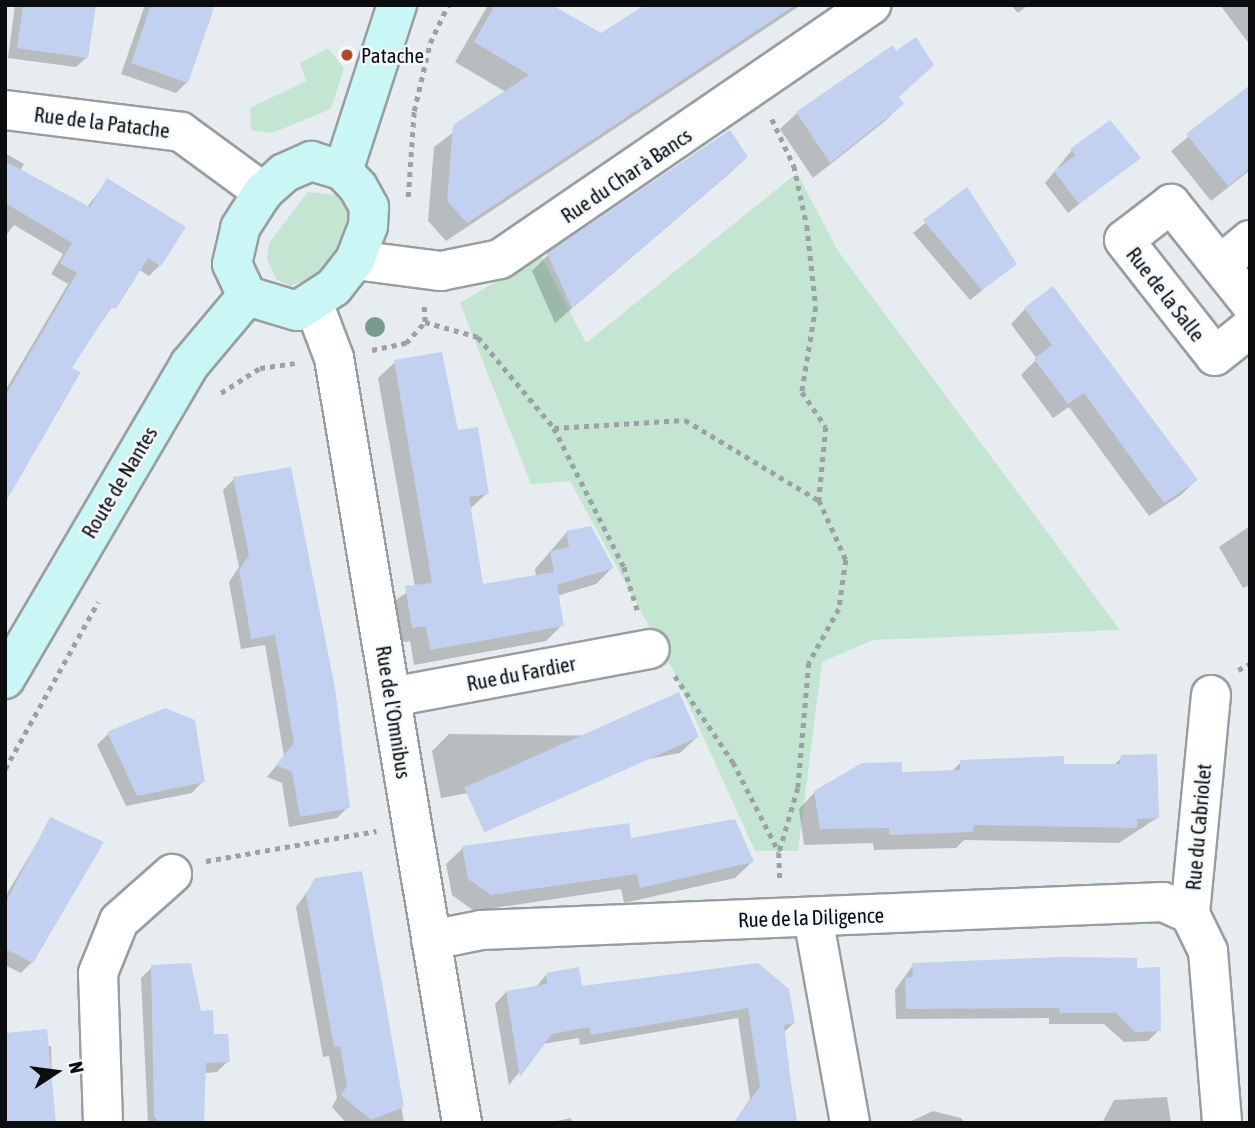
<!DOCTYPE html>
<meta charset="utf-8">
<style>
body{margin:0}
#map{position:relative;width:1255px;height:1128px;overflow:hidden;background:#e6ecef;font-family:"Asap Condensed",sans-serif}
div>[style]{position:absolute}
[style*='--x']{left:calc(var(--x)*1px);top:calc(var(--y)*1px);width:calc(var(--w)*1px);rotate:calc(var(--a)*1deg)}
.green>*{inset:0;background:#c5e5d3}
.shadow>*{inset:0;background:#0003}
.building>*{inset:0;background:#c2d1ef;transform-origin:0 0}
.path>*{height:4.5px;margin-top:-2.25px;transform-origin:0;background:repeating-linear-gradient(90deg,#9ca1a3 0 5px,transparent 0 10px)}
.roads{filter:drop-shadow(2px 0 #989ea0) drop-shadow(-2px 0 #989ea0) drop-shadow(0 2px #989ea0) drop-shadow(0 -2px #989ea0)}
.street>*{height:38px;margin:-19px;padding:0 19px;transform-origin:19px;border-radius:19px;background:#fff}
.secondary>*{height:38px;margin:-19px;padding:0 19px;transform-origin:19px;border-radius:19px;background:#caf6f6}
.trees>*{width:20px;height:20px;margin:-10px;border-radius:50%;background:#799b8f}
.dots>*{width:19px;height:19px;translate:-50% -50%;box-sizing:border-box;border:4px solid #f3f9fc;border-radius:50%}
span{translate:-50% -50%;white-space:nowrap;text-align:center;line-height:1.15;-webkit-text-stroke:5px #f3f9fc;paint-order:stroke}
.poi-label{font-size:21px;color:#0b0d0e}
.left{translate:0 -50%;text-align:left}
.street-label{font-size:21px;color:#0b0d0e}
.frame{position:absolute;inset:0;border:7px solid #0b0d0e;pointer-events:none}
.north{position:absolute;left:21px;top:1037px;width:70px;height:70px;-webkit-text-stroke:5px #f3f9fc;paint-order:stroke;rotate:77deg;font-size:19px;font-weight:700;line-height:28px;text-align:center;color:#0b0d0e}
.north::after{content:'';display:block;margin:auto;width:24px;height:32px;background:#0b0d0e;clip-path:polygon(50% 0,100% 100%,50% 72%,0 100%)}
</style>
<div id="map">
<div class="green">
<div style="clip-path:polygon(328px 48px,344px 68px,331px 109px,272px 133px,251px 130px,250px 108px,306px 81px,300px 63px)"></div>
<div style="clip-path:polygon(797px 173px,838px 251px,1120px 630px,873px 640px,822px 662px,798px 851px,755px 851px,673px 670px,570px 481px,531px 484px,460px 303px,541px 255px,586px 343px)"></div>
<div style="clip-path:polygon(308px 192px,337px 195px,348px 210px,348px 225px,324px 274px,290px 286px,276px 279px,267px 259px,269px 243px)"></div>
</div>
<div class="shadow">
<div style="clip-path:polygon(15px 5px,94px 5px,87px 57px,76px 67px,8px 58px)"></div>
<div style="clip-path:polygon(145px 5px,213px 5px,187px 82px,176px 93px,121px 74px)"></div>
<div style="clip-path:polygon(488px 5px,549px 5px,601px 35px,647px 5px,801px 5px,446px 241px,428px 221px,434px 147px,506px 92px,455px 62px)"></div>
<div style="clip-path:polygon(1011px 5px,1028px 5px,1018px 13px)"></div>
<div style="clip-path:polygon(1220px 5px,1250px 5px,1250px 45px)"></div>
<div style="clip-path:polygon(1250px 86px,1250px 170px,1211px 201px,1171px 151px)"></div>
<div style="clip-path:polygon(897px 98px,902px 104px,885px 121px,813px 178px,780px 129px,797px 113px)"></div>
<div style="clip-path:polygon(1072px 150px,1138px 157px,1068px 213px,1045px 183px)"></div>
<div style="clip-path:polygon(5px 153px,24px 164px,20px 171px,87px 207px,108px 180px,160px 265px,149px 276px,138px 269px,70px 368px,5px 499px,5px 391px,68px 284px,51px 274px,63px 254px,14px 225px,5px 237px)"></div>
<div style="clip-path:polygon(746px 157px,730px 173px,555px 323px,532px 271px,548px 255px)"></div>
<div style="clip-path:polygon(967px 189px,1015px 264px,970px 300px,913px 233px)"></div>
<div style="clip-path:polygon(1025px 309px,1196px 480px,1181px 495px,1149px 516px,1069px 407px,1053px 418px,1021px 375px,1037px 359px,1011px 324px)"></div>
<div style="clip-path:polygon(395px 362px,457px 432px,487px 493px,469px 510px,481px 587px,536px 577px,535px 569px,567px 532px,612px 568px,596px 584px,557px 596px,562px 625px,546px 641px,414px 665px,410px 641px,396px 643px,390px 604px,415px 587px,378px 378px)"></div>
<div style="clip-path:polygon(234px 479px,348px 807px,337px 818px,289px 827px,282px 783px,267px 777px,284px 756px,265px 645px,241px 649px,229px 582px,239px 567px,223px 490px)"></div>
<div style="clip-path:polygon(1250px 526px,1250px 585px,1243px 588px,1219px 547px)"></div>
<div style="clip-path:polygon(108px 734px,203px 781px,192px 793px,126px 806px,97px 745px)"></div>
<div style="clip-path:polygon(449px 734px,697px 737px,680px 753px,441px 798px,432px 751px)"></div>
<div style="clip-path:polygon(1122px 757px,1157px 818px,1119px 843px,964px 840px,956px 848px,874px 850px,873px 843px,804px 845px,799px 809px,815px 792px,900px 774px,951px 772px,961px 762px,1113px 766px)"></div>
<div style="clip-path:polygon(51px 819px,32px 962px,21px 973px,5px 965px,5px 897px)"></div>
<div style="clip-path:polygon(630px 840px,752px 862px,735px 878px,624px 903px,621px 889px,474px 911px,452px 895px,446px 864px,463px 848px)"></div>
<div style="clip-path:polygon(361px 873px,404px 1123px,346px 1123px,332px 1107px,337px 1098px,329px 1056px,323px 1057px,296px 907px,316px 880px)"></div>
<div style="clip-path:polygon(758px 965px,794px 1023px,783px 1033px,797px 1123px,734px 1123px,750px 1099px,738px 1018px,580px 1045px,579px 1038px,542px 1044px,509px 1085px,495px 1004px,506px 992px,536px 987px,546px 975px,581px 988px)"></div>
<div style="clip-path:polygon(913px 965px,1135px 970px,1159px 1030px,1148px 1041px,1124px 1042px,1104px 1024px,1049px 1024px,1049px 1018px,896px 1019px,895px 990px)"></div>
<div style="clip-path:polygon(152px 967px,200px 1012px,228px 1061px,217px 1072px,205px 1073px,203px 1123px,148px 1123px,141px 978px)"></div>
<div style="clip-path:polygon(45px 1046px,51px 1046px,53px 1123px)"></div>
<div style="clip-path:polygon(1167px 1097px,1171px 1123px,1102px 1123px,1114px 1100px)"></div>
<div style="clip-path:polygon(933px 1111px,961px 1118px,965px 1123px,907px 1123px)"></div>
<div style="clip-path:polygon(571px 1118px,572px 1123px,548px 1123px)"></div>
</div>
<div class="building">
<div style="clip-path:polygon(23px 5px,96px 5px,88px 58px,17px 48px)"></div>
<div style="clip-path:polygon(151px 5px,215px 5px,188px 83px,131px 63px)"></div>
<div style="clip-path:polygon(495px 5px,552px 5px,601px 33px,645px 5px,795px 5px,467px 223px,447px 201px,453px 125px,529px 75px,474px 42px)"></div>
<div style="clip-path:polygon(916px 37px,934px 65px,899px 97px,904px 104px,830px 163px,796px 112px,893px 45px,896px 51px)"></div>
<div style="clip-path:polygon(1250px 85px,1250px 168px,1228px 186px,1186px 134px)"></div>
<div style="clip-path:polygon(1110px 120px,1141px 158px,1079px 204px,1054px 171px,1076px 155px,1070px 149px)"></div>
<div style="clip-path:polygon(730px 130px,748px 157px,572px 308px,547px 253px)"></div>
<div style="clip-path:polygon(5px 161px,90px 207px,107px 178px,186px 227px,161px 266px,148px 258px,116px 309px,111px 307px,72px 368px,81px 372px,5px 503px,5px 396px,77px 273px,60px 263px,72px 243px,5px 203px)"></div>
<div style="clip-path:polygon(967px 187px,1017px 264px,982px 290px,923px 220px)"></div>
<div style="clip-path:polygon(1053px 286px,1198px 480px,1164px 503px,1084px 393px,1068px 404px,1034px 359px,1052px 345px,1024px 308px)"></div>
<div style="clip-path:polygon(442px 352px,458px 430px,478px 427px,489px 494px,469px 497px,483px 584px,554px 572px,550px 551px,569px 547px,566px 531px,591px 526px,614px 568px,557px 585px,564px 626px,430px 650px,426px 626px,412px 628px,405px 586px,432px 583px,394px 360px)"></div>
<div style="clip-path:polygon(291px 467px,335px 688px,350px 808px,300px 817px,292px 772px,276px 765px,294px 743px,275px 635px,251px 639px,248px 620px,239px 570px,249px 555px,233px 477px)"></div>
<div style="left:679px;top:692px;width:49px;height:235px;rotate:66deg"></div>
<div style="clip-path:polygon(165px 708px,195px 720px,205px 782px,137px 796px,107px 732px)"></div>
<div style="clip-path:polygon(1157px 754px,1159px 818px,1137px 819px,1137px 828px,974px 825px,973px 832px,889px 835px,889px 828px,820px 829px,814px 791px,862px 763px,902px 762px,902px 772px,960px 770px,960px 760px,1064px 756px,1064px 764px,1120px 764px,1121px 755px)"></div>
<div style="clip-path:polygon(50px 817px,104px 842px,33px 963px,5px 949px,5px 904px)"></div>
<div style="clip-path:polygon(735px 819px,754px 862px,640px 888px,637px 874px,491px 895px,468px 879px,462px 846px,629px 823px,631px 838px)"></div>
<div style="clip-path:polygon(362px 871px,404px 1107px,371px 1120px,341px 1095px,347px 1086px,340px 1046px,334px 1047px,306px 894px,315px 878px)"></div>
<div style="clip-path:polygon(1060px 957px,1137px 958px,1137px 968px,1160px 967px,1161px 1031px,1135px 1032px,1116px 1013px,1060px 1013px,1059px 1008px,906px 1009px,905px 978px,913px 977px,912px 963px)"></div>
<div style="clip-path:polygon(191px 963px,201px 1011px,213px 1010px,214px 1034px,228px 1034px,230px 1062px,206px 1063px,204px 1123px,160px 1123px,154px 1116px,151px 965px)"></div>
<div style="clip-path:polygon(758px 963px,789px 989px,795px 1023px,784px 1025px,796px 1123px,733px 1123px,760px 1087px,748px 1008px,591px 1035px,589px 1027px,552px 1034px,520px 1077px,506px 991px,547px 984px,546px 973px,579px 967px,582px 986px)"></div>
<div style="clip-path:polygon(47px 1029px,56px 1123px,5px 1123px,5px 1033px)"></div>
</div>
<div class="path">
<div style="--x:772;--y:119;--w:52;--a:64.9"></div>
<div style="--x:794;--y:166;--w:61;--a:77.8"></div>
<div style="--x:807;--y:226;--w:81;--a:83.7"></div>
<div style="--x:816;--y:307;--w:86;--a:99.4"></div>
<div style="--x:802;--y:392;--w:42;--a:55.6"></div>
<div style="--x:826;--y:427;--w:73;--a:95.5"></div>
<div style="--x:819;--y:500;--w:66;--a:65.8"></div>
<div style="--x:846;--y:560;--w:49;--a:98.1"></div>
<div style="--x:839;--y:609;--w:62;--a:119.1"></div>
<div style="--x:809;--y:663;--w:125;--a:95"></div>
<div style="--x:798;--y:788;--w:68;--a:106.3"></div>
<div style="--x:779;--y:853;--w:26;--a:88"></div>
<div style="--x:408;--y:197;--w:86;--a:-86"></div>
<div style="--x:414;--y:111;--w:70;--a:-76.8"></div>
<div style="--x:430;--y:43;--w:42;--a:-64.7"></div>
<div style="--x:425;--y:322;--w:55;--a:15.8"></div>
<div style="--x:478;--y:337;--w:119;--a:50.1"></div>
<div style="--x:554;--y:428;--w:156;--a:63.3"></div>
<div style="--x:624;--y:567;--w:47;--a:72.7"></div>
<div style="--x:372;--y:350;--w:35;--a:-12"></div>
<div style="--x:406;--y:343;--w:28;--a:-48"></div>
<div style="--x:425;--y:322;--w:16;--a:-94"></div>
<div style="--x:221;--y:393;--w:46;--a:-32.7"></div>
<div style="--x:260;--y:368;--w:35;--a:-8"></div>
<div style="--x:554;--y:428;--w:131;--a:-3.5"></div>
<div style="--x:685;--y:420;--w:155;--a:31"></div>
<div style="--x:1238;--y:670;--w:13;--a:-27"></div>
<div style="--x:675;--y:676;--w:104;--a:56"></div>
<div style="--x:733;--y:762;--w:101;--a:62.9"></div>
<div style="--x:5;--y:769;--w:191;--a:-60.9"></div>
<div style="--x:206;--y:861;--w:173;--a:-10"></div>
</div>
<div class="roads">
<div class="street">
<div style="--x:5;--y:110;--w:177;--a:7.1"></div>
<div style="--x:181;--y:132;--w:102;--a:36.2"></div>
<div style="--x:355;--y:260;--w:87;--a:7.3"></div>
<div style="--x:441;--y:271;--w:60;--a:-11.5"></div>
<div style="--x:500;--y:259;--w:450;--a:-34.4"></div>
<div style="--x:1220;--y:265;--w:39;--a:-40"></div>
<div style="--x:1250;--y:303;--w:127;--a:-128.6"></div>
<div style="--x:1171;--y:204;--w:59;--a:142.5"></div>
<div style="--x:1124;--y:240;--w:147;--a:51.9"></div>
<div style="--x:1215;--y:356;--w:45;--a:-38.7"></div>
<div style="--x:314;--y:305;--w:57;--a:69.3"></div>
<div style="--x:334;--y:358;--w:776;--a:80.5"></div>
<div style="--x:1211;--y:695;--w:220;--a:95.5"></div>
<div style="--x:1190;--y:914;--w:41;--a:64.1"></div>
<div style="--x:1208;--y:951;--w:173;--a:85.3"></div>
<div style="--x:391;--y:697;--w:263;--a:-10.5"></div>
<div style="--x:813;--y:917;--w:209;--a:79.8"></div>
<div style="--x:431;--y:940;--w:51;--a:-11.3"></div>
<div style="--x:481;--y:930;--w:683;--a:-2.35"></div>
<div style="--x:1163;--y:902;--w:30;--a:24"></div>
<div style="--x:103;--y:1123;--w:150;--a:-91.9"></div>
<div style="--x:98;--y:973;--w:56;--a:-68"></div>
<div style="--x:119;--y:921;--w:71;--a:-41.6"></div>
</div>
<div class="secondary">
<div style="--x:311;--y:161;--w:34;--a:17"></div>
<div style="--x:343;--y:171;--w:22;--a:47"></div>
<div style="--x:358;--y:187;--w:23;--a:61"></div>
<div style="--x:369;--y:207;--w:19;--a:93"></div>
<div style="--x:368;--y:226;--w:36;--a:111"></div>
<div style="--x:355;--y:260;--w:34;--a:128"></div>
<div style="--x:334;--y:287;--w:44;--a:147"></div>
<div style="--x:297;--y:311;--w:52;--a:-163.3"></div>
<div style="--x:247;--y:296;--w:35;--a:-115"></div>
<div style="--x:232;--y:264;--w:37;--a:-77"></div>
<div style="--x:240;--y:228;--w:43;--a:-57.4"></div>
<div style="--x:263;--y:192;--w:28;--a:-42"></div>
<div style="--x:284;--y:173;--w:30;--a:-24"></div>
<div style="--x:343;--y:171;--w:175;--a:-72"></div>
<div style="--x:5;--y:679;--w:365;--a:-59.6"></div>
<div style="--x:190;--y:364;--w:89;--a:-50"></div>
</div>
</div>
<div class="trees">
<div style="left:375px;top:327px"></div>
</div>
<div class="dots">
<div style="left:347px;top:55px;background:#b24b25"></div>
</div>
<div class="poi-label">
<span class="left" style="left:361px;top:55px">Patache</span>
</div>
<div class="street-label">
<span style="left:102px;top:122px;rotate:7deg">Rue de la Patache</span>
<span style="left:626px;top:175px;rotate:-34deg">Rue du Char à Bancs</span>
<span style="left:1166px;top:294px;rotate:52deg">Rue de la Salle</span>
<span style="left:119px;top:482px;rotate:-59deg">Route de Nantes</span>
<span style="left:521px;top:673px;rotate:-11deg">Rue du Fardier</span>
<span style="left:394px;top:712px;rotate:81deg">Rue de l'Omnibus</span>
<span style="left:1198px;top:827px;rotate:-85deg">Rue du Cabriolet</span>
<span style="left:811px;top:917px;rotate:-2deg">Rue de la Diligence</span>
</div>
<div class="frame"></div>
<div class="north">N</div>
</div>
